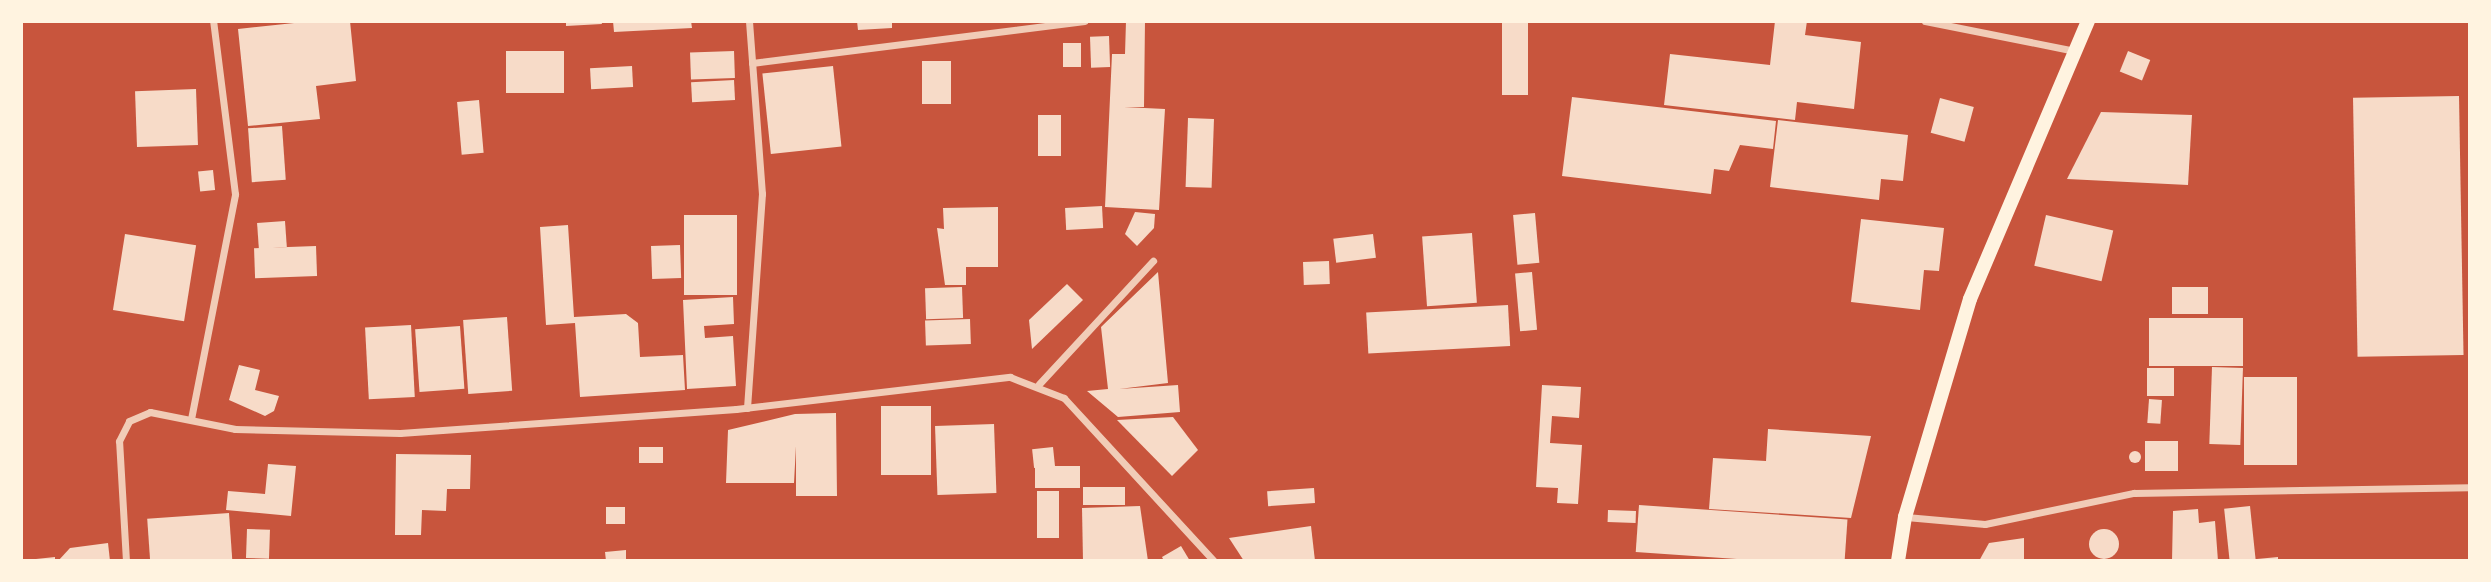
<!DOCTYPE html>
<style>
body{margin:0}
#map{position:relative;width:2491px;height:582px;overflow:hidden;background:#c8553d;font-family:"PT Sans",sans-serif}
div>[style]{position:absolute}
[style*='--x']{left:calc(var(--x)*1px);top:calc(var(--y)*1px);width:calc(var(--w)*1px);rotate:calc(var(--a)*1deg)}
.building>*{inset:0;background:#f7dbc8;transform-origin:0 0}
.round{border-radius:50%}
.minor>*{height:7px;margin:-3.5px;padding:0 3.5px;transform-origin:3.5px;border-radius:3.5px;background:#f1ccb7}
.secondary>*{height:14px;margin:-7px;padding:0 7px;transform-origin:7px;border-radius:7px;background:#fff3e0}
span{translate:-50% -50%;white-space:nowrap;text-align:center;line-height:1.15;-webkit-text-stroke:5px #fff3e0;paint-order:stroke}
.frame{position:absolute;inset:0;border:23px solid #fff3e0;pointer-events:none}
</style>
<div id="map">
<div class="building">
<div style="clip-path:polygon(313px 21px,350px 21px,356px 81px,316px 86px,320px 119px,248px 126px,238px 29px)"></div>
<div style="clip-path:polygon(566px 21px,601px 21px,602px 24px,566px 26px)"></div>
<div style="clip-path:polygon(613px 21px,691px 21px,692px 28px,614px 32px)"></div>
<div style="clip-path:polygon(857px 21px,892px 21px,892px 28px,858px 30px)"></div>
<div style="clip-path:polygon(1126px 21px,1145px 21px,1144px 107px,1124px 107px,1165px 109px,1159px 210px,1105px 207px,1112px 54px,1125px 54px)"></div>
<div style="left:1502px;top:21px;width:26px;height:74px"></div>
<div style="clip-path:polygon(1775px 21px,1807px 21px,1805px 35px,1861px 42px,1854px 109px,1797px 102px,1795px 120px,1664px 105px,1670px 54px,1770px 65px)"></div>
<div style="left:1109px;top:36px;width:31px;height:19px;rotate:88deg"></div>
<div style="left:1063px;top:43px;width:18px;height:24px"></div>
<div style="left:506px;top:51px;width:58px;height:42px"></div>
<div style="left:734px;top:51px;width:27px;height:44px;rotate:88deg"></div>
<div style="left:2128px;top:51px;width:24px;height:22px;rotate:22deg"></div>
<div style="left:922px;top:61px;width:29px;height:43px"></div>
<div style="left:632px;top:66px;width:21px;height:42px;rotate:87deg"></div>
<div style="left:833px;top:66px;width:81px;height:71px;rotate:84deg"></div>
<div style="left:734px;top:80px;width:20px;height:43px;rotate:87deg"></div>
<div style="left:196px;top:89px;width:56px;height:61px;rotate:88deg"></div>
<div style="left:2459px;top:96px;width:259px;height:106px;rotate:89deg"></div>
<div style="clip-path:polygon(1572px 97px,1776px 121px,1773px 149px,1740px 145px,1729px 171px,1714px 169px,1711px 194px,1562px 176px)"></div>
<div style="left:1940px;top:98px;width:35px;height:36px;rotate:15deg"></div>
<div style="left:479px;top:100px;width:53px;height:22px;rotate:85deg"></div>
<div style="clip-path:polygon(2101px 112px,2192px 115px,2188px 185px,2067px 179px)"></div>
<div style="left:1038px;top:115px;width:23px;height:41px"></div>
<div style="left:1188px;top:118px;width:26px;height:69px;rotate:2deg"></div>
<div style="clip-path:polygon(1778px 120px,1908px 135px,1903px 181px,1881px 179px,1879px 200px,1770px 187px)"></div>
<div style="left:282px;top:126px;width:54px;height:34px;rotate:86deg"></div>
<div style="left:213px;top:170px;width:20px;height:15px;rotate:84deg"></div>
<div style="left:1102px;top:206px;width:22px;height:37px;rotate:87deg"></div>
<div style="clip-path:polygon(998px 207px,998px 267px,966px 267px,966px 285px,945px 285px,937px 228px,944px 229px,943px 208px)"></div>
<div style="clip-path:polygon(1135px 212px,1155px 214px,1154px 228px,1137px 246px,1125px 234px)"></div>
<div style="left:1535px;top:213px;width:50px;height:22px;rotate:85deg"></div>
<div style="left:684px;top:215px;width:53px;height:80px"></div>
<div style="left:2046px;top:215px;width:69px;height:52px;rotate:13deg"></div>
<div style="clip-path:polygon(1861px 219px,1944px 228px,1939px 271px,1924px 270px,1920px 310px,1851px 302px)"></div>
<div style="left:285px;top:221px;width:26px;height:28px;rotate:86deg"></div>
<div style="clip-path:polygon(568px 225px,574px 317px,626px 314px,638px 323px,640px 357px,683px 355px,685px 390px,580px 397px,575px 323px,546px 325px,540px 227px)"></div>
<div style="left:1472px;top:233px;width:70px;height:50px;rotate:86deg"></div>
<div style="left:125px;top:234px;width:72px;height:77px;rotate:9deg"></div>
<div style="left:1373px;top:234px;width:24px;height:40px;rotate:83deg"></div>
<div style="left:680px;top:245px;width:33px;height:29px;rotate:88deg"></div>
<div style="left:316px;top:246px;width:30px;height:62px;rotate:88deg"></div>
<div style="left:1329px;top:261px;width:23px;height:26px;rotate:88deg"></div>
<div style="clip-path:polygon(1158px 272px,1168px 383px,1119px 389px,1178px 385px,1180px 412px,1118px 417px,1087px 391px,1108px 389px,1101px 327px)"></div>
<div style="left:1532px;top:272px;width:58px;height:17px;rotate:85deg"></div>
<div style="clip-path:polygon(1067px 284px,1083px 300px,1032px 349px,1029px 320px)"></div>
<div style="left:962px;top:287px;width:31px;height:37px;rotate:88deg"></div>
<div style="left:2208px;top:287px;width:27px;height:36px;rotate:90deg"></div>
<div style="clip-path:polygon(733px 297px,734px 324px,704px 326px,705px 338px,733px 336px,736px 386px,687px 389px,683px 300px)"></div>
<div style="left:1508px;top:305px;width:41px;height:142px;rotate:87deg"></div>
<div style="left:507px;top:317px;width:74px;height:44px;rotate:86deg"></div>
<div style="left:2149px;top:318px;width:94px;height:48px"></div>
<div style="left:970px;top:319px;width:25px;height:45px;rotate:88deg"></div>
<div style="left:411px;top:325px;width:72px;height:46px;rotate:87deg"></div>
<div style="left:460px;top:326px;width:63px;height:45px;rotate:86deg"></div>
<div style="clip-path:polygon(239px 365px,260px 370px,255px 390px,279px 396px,274px 411px,265px 416px,229px 400px)"></div>
<div style="left:2212px;top:367px;width:31px;height:77px;rotate:2deg"></div>
<div style="left:2147px;top:368px;width:27px;height:28px"></div>
<div style="left:2244px;top:377px;width:53px;height:88px"></div>
<div style="clip-path:polygon(1542px 385px,1581px 387px,1579px 418px,1552px 416px,1550px 443px,1582px 445px,1578px 504px,1557px 503px,1558px 488px,1536px 487px)"></div>
<div style="left:2149px;top:399px;width:13px;height:24px;rotate:4deg"></div>
<div style="left:881px;top:406px;width:50px;height:69px"></div>
<div style="clip-path:polygon(836px 413px,837px 496px,796px 496px,796px 446px,794px 483px,726px 483px,728px 430px,795px 414px)"></div>
<div style="clip-path:polygon(1173px 417px,1198px 450px,1172px 476px,1117px 420px)"></div>
<div style="left:994px;top:424px;width:69px;height:59px;rotate:88deg"></div>
<div style="clip-path:polygon(1768px 429px,1871px 436px,1851px 518px,1709px 509px,1713px 458px,1766px 461px)"></div>
<div style="left:2178px;top:441px;width:30px;height:33px;rotate:90deg"></div>
<div style="left:639px;top:447px;width:24px;height:16px"></div>
<div style="left:1053px;top:447px;width:19px;height:21px;rotate:84deg"></div>
<div class="round" style="left:2129px;top:451px;width:12px;height:12px"></div>
<div style="clip-path:polygon(396px 454px,471px 455px,470px 489px,447px 489px,446px 511px,422px 510px,421px 535px,395px 535px)"></div>
<div style="clip-path:polygon(268px 464px,296px 466px,291px 516px,226px 510px,228px 491px,265px 494px)"></div>
<div style="left:1080px;top:466px;width:22px;height:45px;rotate:90deg"></div>
<div style="left:1083px;top:487px;width:42px;height:18px"></div>
<div style="left:1314px;top:488px;width:15px;height:47px;rotate:86deg"></div>
<div style="left:1037px;top:491px;width:22px;height:47px"></div>
<div style="left:1639px;top:505px;width:209px;height:47px;rotate:4deg"></div>
<div style="clip-path:polygon(1140px 506px,1148px 561px,1083px 561px,1082px 508px)"></div>
<div style="left:2250px;top:506px;width:55px;height:26px;rotate:84deg"></div>
<div style="left:606px;top:507px;width:19px;height:17px"></div>
<div style="clip-path:polygon(2198px 509px,2199px 523px,2215px 521px,2218px 561px,2172px 561px,2173px 511px)"></div>
<div style="left:1608px;top:510px;width:28px;height:12px;rotate:2deg"></div>
<div style="left:229px;top:513px;width:48px;height:82px;rotate:86deg"></div>
<div style="clip-path:polygon(1311px 526px,1315px 561px,1244px 561px,1229px 538px)"></div>
<div style="left:247px;top:529px;width:23px;height:29px;rotate:2deg"></div>
<div class="round" style="left:2089px;top:529px;width:30px;height:30px"></div>
<div style="clip-path:polygon(2024px 538px,2024px 561px,1979px 561px,1989px 543px)"></div>
<div style="clip-path:polygon(108px 543px,110px 561px,58px 561px,70px 548px)"></div>
<div style="clip-path:polygon(1181px 546px,1190px 561px,1164px 561px,1162px 557px)"></div>
<div style="clip-path:polygon(626px 550px,626px 561px,606px 561px,605px 552px)"></div>
<div style="clip-path:polygon(55px 557px,55px 561px,36px 561px,36px 559px)"></div>
<div style="clip-path:polygon(2278px 557px,2278px 561px,2258px 561px,2257px 559px)"></div>
</div>
<div class="minor">
<div style="--x:1925;--y:21;--w:153;--a:11.3"></div>
<div style="--x:752;--y:63;--w:335;--a:-7.2"></div>
<div style="--x:1039;--y:384;--w:168;--a:-47.2"></div>
<div style="--x:747;--y:408;--w:215;--a:-86"></div>
<div style="--x:762;--y:194;--w:173;--a:-94.3"></div>
<div style="--x:191;--y:419;--w:229;--a:-78.9"></div>
<div style="--x:235;--y:194;--w:174;--a:-97.2"></div>
<div style="--x:1906;--y:517;--w:79;--a:5.1"></div>
<div style="--x:1985;--y:524;--w:152;--a:-11.8"></div>
<div style="--x:2134;--y:493;--w:336;--a:-1"></div>
<div style="--x:126;--y:561;--w:120;--a:-93.3"></div>
<div style="--x:119;--y:441;--w:22;--a:-63"></div>
<div style="--x:129;--y:421;--w:23;--a:-23"></div>
<div style="--x:150;--y:412;--w:87;--a:11.3"></div>
<div style="--x:235;--y:429;--w:165;--a:1.4"></div>
<div style="--x:400;--y:433;--w:337;--a:-4.1"></div>
<div style="--x:736;--y:409;--w:276;--a:-6.7"></div>
<div style="--x:1010;--y:377;--w:58;--a:21.3"></div>
<div style="--x:1064;--y:398;--w:222;--a:47.4"></div>
</div>
<div class="secondary">
<div style="--x:1898;--y:561;--w:45;--a:-81"></div>
<div style="--x:1905;--y:517;--w:227;--a:-73.4"></div>
<div style="--x:1970;--y:299;--w:302;--a:-67"></div>
</div>
<div class="frame"></div>
</div>
